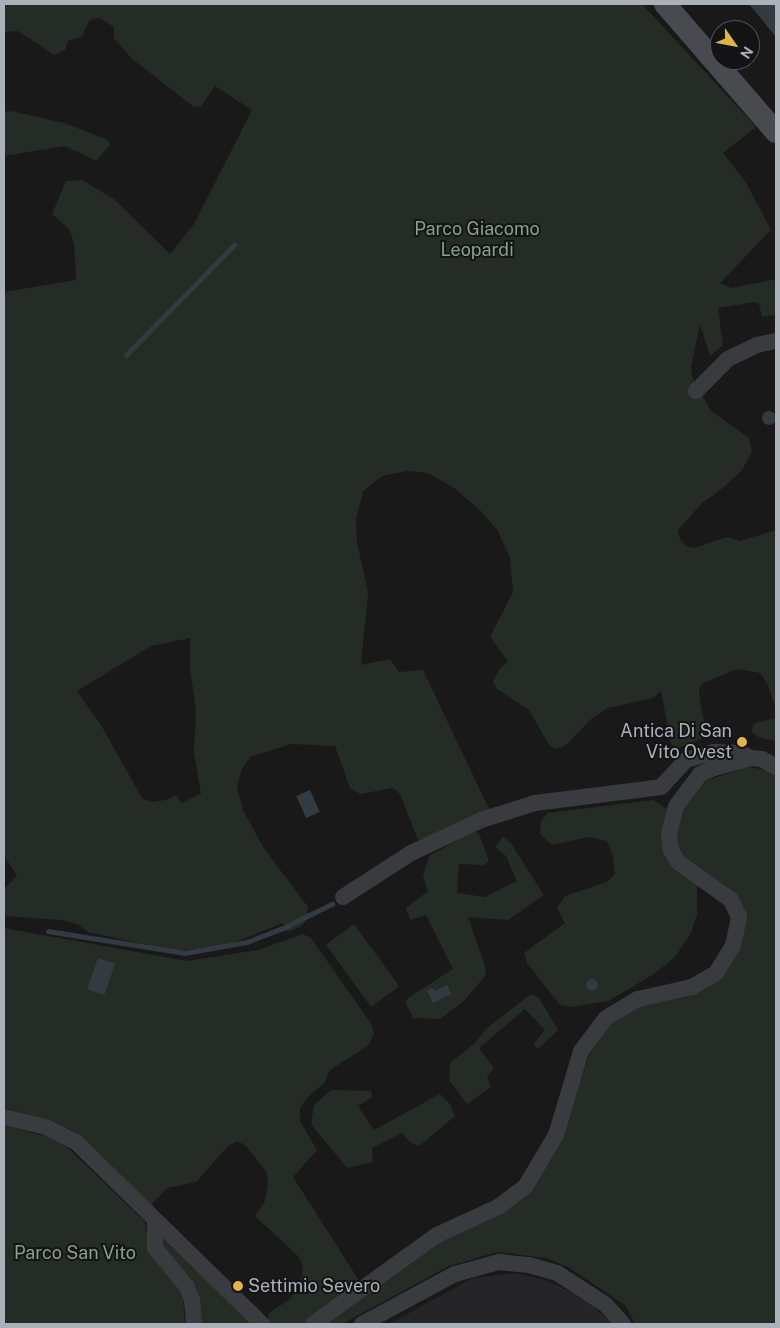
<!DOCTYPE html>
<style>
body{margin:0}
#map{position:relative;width:780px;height:1328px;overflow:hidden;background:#19191a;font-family:"Public Sans",sans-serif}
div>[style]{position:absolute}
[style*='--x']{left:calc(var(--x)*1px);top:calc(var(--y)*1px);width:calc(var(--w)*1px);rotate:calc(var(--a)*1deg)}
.built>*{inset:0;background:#252527}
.green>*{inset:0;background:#252c26;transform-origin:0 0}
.water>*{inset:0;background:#333b42;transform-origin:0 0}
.round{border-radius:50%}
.stream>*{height:4.5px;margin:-2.25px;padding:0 2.25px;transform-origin:2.25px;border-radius:2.25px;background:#333b42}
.street>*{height:16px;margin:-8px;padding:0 8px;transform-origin:8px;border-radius:8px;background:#3a3b3f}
.secondary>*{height:22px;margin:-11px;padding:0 11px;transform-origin:11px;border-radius:11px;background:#484a4f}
.dots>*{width:14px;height:14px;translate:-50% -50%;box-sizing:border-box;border:2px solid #141416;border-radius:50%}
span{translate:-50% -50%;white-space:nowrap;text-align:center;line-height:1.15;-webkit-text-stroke:4px #141416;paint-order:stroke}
.park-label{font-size:18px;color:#86a288}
.poi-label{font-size:18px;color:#acb0b9}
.right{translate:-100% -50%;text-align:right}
.left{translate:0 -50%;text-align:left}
.frame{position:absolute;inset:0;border:5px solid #acb0b9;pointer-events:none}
.north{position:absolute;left:710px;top:20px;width:50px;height:50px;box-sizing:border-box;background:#141416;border:1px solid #515257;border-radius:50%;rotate:123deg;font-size:14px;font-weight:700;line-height:20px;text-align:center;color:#acb0b9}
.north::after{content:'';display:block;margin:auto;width:18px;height:22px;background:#e0b34b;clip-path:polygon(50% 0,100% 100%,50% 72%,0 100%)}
</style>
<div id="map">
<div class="built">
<div style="clip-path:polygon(515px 1273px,542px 1279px,563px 1288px,591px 1304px,613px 1324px,389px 1324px,473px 1278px)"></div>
</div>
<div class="green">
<div style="clip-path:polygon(evenodd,4px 4px,642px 4px,756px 127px,723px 153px,745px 181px,771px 230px,720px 283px,731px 288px,776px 279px,776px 315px,762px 317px,759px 304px,755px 302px,718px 308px,723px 345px,710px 356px,700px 324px,691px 366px,692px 377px,711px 411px,749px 438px,752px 452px,742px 470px,723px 488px,702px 503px,678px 530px,680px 539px,686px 546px,694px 548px,727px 537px,740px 541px,776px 530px,776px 709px,767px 683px,760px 673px,737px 669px,703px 683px,699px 689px,700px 702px,707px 736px,692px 743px,677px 748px,671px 744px,661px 691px,653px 698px,608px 708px,591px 719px,565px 746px,556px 749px,549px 745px,529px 710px,497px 689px,493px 681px,500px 668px,508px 662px,490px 637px,513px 592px,510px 558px,498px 531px,480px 510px,454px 488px,428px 473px,407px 471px,382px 476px,363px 491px,356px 519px,357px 542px,368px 593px,361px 665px,390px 659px,399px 672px,423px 670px,489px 809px,424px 842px,418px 840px,400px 794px,393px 788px,360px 794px,350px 788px,335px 746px,291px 744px,250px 757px,241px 771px,237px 787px,243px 810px,263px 847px,308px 907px,306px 920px,300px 927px,288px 932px,283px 923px,223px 947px,176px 951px,88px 932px,77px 924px,61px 920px,4px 916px,4px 889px,17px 876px,4px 855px,4px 292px,76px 280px,74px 244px,70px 230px,52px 214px,66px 181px,82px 180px,114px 199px,170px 254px,194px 224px,252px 110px,215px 86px,201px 106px,194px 107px,131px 58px,114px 38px,114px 27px,99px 18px,90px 20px,82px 36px,68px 41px,65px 50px,54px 55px,18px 31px,4px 32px,4px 4px,190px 638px,190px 669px,196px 710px,194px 752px,201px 794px,181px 803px,176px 795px,166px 800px,151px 802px,142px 798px,101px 725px,77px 691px,151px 646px,190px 638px)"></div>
<div style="clip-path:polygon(11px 111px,64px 123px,108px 140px,110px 145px,96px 161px,65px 146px,4px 156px,4px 112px)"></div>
<div style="clip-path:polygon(776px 718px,776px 741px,758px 737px,751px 731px,755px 723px)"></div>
<div style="clip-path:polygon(749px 767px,776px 772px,776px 1324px,635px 1324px,626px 1306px,568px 1267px,546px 1258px,497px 1252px,449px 1266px,342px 1324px,322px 1324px,430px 1246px,522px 1199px,551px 1160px,563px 1134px,589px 1055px,610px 1024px,641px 1005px,687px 997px,719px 980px,744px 922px,686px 862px,676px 843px,677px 818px,703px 781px)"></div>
<div style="clip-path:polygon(653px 800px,668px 810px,664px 833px,697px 884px,697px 914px,691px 933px,675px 957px,654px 974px,608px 1001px,571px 1007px,560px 1005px,527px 963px,524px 953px,565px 923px,557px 908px,565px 896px,607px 882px,615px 874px,613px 856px,607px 841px,589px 837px,552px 845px,540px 834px,541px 822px,547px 813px)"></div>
<div style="clip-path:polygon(474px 831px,479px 834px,489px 861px,484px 865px,459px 864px,457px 893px,485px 897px,517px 881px,506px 856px,495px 847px,503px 837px,510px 842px,544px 895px,508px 920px,468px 917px,486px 969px,485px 976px,463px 1002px,440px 1019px,413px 1018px,405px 1002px,408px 998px,453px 969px,426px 915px,410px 920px,406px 908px,428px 891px,423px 876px,429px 856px)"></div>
<div style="left:354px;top:924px;width:77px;height:35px;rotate:54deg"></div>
<div style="clip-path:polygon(4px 928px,187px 961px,258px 950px,303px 934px,311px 938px,372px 1025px,374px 1033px,369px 1045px,330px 1070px,324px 1083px,308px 1097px,300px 1108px,300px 1121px,317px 1150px,293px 1177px,360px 1282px,303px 1324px,272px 1324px,267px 1321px,269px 1313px,290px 1299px,300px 1285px,303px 1267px,298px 1256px,255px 1216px,265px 1201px,268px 1183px,266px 1171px,245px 1145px,237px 1141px,228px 1146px,196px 1182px,167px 1188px,151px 1205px,81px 1136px,53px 1121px,4px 1108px)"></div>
<div style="clip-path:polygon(531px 994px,539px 998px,558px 1030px,538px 1049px,535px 1047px,534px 1043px,545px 1030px,525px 1009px,481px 1046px,480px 1050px,494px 1068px,487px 1077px,491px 1087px,467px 1104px,449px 1080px,450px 1063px,474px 1044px,487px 1028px)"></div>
<div style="clip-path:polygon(331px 1090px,371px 1091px,372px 1097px,358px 1106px,374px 1130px,440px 1094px,450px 1104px,455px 1116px,419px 1146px,411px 1143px,402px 1133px,372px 1148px,373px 1162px,347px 1168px,311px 1124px,314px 1105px)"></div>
<div style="clip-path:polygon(4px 1125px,55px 1139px,67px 1147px,145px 1222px,150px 1254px,178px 1286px,183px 1299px,185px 1324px,4px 1324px)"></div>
<div style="clip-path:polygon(162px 1238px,251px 1324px,200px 1324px,196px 1286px,161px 1248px)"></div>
</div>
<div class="water">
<div style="clip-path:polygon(749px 4px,776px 4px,776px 37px)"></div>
<div class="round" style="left:762px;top:411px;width:14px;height:14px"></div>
<div style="left:310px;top:790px;width:24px;height:15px;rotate:66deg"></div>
<div style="left:98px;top:958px;width:18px;height:33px;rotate:19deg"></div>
<div class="round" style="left:586px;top:979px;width:12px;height:12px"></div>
<div style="clip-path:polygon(447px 985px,451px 994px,433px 1003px,427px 991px,433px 988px,435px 991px)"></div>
</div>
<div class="stream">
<div style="--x:126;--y:355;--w:154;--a:-45.5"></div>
<div style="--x:291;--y:924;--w:46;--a:-26"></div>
<div style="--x:48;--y:931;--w:139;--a:9.1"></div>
<div style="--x:185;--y:953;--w:63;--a:-10.1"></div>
<div style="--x:247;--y:942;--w:44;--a:-21.3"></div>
</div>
<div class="street">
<div style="--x:696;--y:391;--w:45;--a:-45"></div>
<div style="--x:728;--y:359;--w:32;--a:-26"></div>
<div style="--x:757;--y:345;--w:19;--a:-12"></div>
<div style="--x:343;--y:897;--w:81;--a:-32.9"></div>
<div style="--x:411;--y:853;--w:77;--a:-25.2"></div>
<div style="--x:481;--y:820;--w:57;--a:-17.5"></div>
<div style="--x:535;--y:803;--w:127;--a:-7.2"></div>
<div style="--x:661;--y:787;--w:37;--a:-47"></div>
<div style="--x:686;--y:760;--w:29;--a:-16"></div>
<div style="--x:714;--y:752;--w:27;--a:2"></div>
<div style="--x:741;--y:753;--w:11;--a:27"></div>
<div style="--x:4;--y:1117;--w:43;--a:13.4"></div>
<div style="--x:46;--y:1127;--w:34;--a:27"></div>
<div style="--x:76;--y:1142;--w:260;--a:44.4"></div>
<div style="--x:155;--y:1221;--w:27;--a:90"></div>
<div style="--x:155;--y:1248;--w:50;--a:50.6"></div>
<div style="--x:187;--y:1287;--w:14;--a:69"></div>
<div style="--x:192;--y:1300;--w:24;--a:85"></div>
<div style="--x:313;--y:1324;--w:153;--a:-35.7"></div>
<div style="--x:437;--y:1235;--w:67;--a:-24.7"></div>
<div style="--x:498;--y:1207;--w:34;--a:-37"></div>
<div style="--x:525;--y:1187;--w:61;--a:-59.2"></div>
<div style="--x:556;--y:1135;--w:88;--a:-73.4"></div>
<div style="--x:581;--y:1051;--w:41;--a:-52.9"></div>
<div style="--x:606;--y:1018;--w:37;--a:-31"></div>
<div style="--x:638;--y:999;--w:55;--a:-12.5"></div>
<div style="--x:692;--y:987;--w:28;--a:-30"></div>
<div style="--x:716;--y:973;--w:32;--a:-58"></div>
<div style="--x:733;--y:946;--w:30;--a:-78"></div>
<div style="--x:739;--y:917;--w:19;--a:-115"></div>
<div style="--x:731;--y:900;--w:65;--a:-144.4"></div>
<div style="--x:678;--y:862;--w:14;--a:-120"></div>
<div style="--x:671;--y:850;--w:16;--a:-97"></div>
<div style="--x:669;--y:834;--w:29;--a:-76"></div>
<div style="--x:676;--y:806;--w:40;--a:-53"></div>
<div style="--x:700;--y:774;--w:15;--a:-23"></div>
<div style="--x:714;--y:768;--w:38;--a:-15"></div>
<div style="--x:751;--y:758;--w:11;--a:5"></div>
<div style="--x:762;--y:759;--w:16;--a:30"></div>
<div style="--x:362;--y:1324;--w:106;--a:-28.3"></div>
<div style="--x:455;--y:1274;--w:46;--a:-15.3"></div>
<div style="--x:499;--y:1262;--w:30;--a:6"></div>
<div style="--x:529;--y:1265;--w:29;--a:16"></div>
<div style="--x:557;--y:1273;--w:57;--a:32.9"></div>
<div style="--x:605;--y:1304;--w:27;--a:48"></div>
</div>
<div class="secondary">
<div style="--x:665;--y:4;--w:169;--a:49.1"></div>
</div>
<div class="dots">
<div style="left:742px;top:742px;background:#e0b34b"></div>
<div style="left:238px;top:1286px;background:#e0b34b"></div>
</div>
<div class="park-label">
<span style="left:477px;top:240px">Parco Giacomo<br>Leopardi</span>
<span style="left:75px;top:1253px">Parco San Vito</span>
</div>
<div class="poi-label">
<span class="right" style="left:732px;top:742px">Antica Di San<br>Vito Ovest</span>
<span class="left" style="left:248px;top:1286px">Settimio Severo</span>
</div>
<div class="frame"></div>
<div class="north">N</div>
</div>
